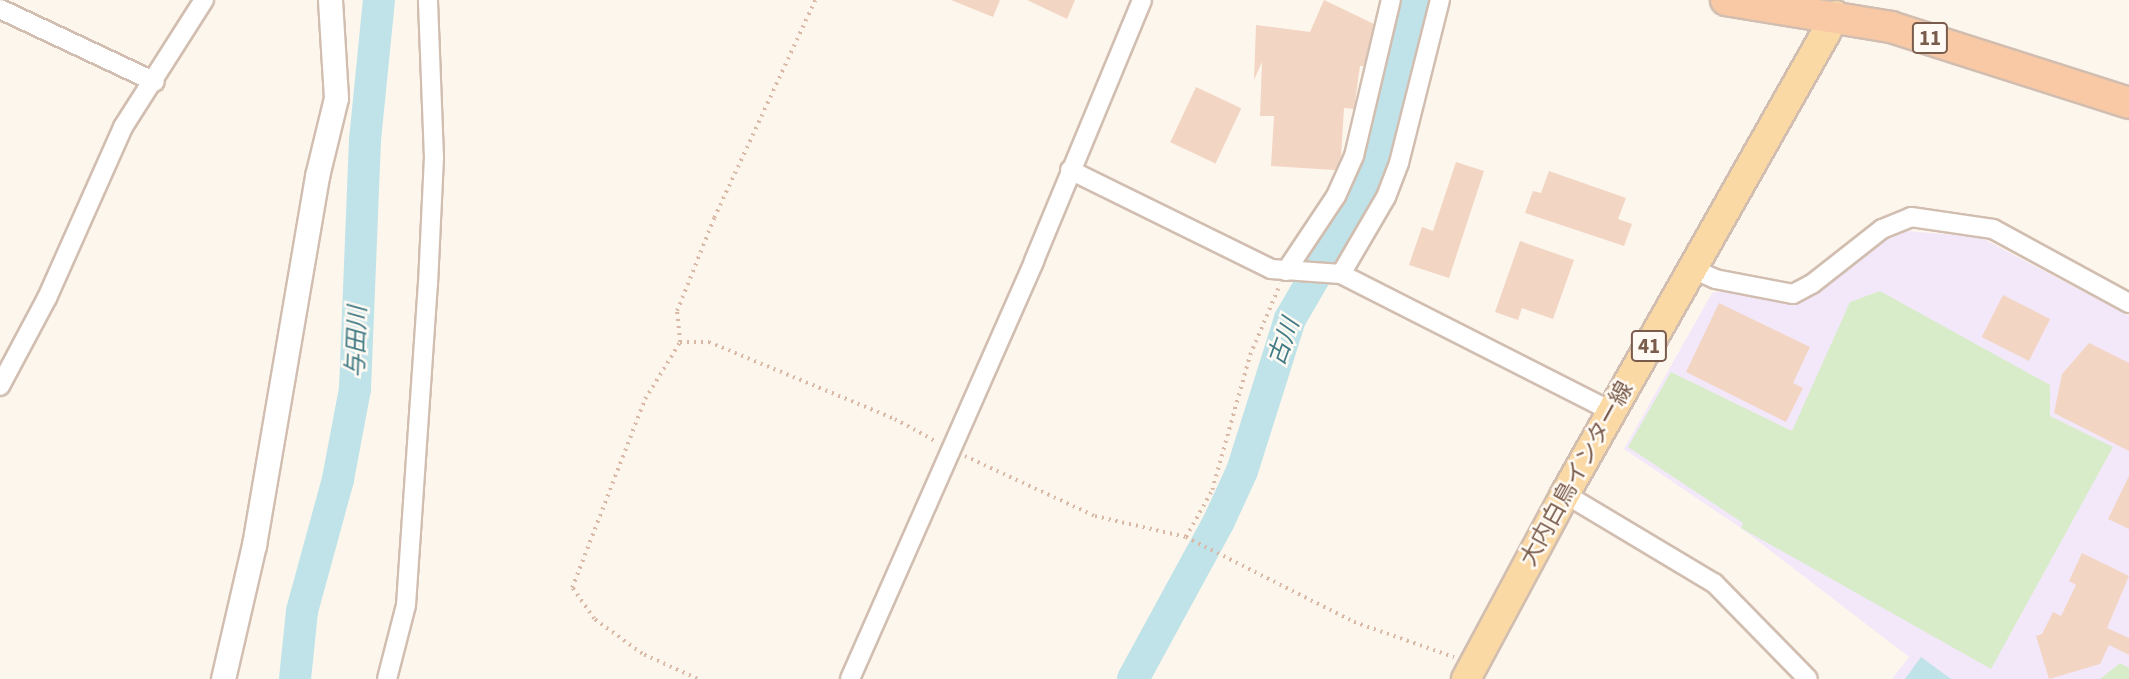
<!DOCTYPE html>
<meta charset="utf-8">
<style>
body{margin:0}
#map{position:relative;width:2129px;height:679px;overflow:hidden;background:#fdf6ec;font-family:"Source Sans 3","Noto Sans JP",sans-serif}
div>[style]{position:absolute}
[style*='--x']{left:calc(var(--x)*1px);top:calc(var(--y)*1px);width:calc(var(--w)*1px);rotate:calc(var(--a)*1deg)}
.education>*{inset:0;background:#f3e8fa}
.green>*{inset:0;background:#d8ecc9}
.water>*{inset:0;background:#bfe3e8}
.river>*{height:32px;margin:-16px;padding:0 16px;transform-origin:16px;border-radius:16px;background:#bfe3e8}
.building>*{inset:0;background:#f3d5c3;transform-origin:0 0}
.path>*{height:3.5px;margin-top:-1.75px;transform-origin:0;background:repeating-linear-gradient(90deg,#d9b8a5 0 2px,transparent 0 7px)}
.roads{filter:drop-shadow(2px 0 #d1beb0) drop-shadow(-2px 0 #d1beb0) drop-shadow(0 2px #d1beb0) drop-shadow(0 -2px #d1beb0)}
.minor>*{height:18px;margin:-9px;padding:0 9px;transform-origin:9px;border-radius:9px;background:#fff}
.tertiary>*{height:23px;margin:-11.5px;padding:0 11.5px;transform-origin:11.5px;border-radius:11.5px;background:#fff}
.primary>*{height:28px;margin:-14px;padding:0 14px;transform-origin:14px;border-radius:14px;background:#fbd9a5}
.trunk>*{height:30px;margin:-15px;padding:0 15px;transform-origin:15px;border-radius:15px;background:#f9c8a4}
span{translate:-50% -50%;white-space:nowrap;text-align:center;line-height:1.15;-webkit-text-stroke:5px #fffaf3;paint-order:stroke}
.shield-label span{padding:2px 5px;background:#fffaf3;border:2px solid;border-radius:5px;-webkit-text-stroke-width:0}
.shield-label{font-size:21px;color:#7a5c4d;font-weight:700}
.street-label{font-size:23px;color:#7a5c4d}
.water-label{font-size:24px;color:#437c86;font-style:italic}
</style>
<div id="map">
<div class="education">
<div style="clip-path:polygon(1894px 230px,1980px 237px,2129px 316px,2129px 679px,1892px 679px,1909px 657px,1741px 528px,1624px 449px,1712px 293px,1728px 289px,1787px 304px,1809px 298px)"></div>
</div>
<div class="green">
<div style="clip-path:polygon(1880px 291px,2050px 385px,2050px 416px,2113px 447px,1991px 669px,1741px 528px,1743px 523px,1628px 447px,1671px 372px,1792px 431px,1850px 302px)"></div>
<div style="clip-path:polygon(2120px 663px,2129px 668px,2129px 679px,2100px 679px)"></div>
</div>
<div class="water">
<div style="clip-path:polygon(1921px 657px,1951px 679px,1905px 679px)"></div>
</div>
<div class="river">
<div style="--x:295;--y:679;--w:68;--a:-84.1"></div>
<div style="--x:302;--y:611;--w:137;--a:-74.7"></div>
<div style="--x:338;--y:479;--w:92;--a:-79.3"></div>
<div style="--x:355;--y:389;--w:249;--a:-87.7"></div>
<div style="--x:365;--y:140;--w:141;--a:-84.3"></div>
<div style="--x:1133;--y:679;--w:180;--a:-61.4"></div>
<div style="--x:1219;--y:521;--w:55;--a:-65.3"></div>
<div style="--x:1242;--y:471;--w:159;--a:-72.5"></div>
<div style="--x:1290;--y:319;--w:135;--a:-59.8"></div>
<div style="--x:1358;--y:202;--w:60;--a:-65.6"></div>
<div style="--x:1383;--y:147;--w:98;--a:-78.8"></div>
<div style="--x:1402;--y:51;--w:53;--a:-72.6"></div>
</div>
<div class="building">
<div style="clip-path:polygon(951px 0,1000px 0,993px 17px)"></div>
<div style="clip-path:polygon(1027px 0,1075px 0,1067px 19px)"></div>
<div style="clip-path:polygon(1324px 0,1374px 24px,1364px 66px,1360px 66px,1354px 109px,1344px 108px,1341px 157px,1335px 170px,1271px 166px,1274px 116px,1260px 116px,1262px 62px,1254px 80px,1256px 25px,1310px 32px)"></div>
<div style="left:1196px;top:87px;width:50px;height:61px;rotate:25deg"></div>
<div style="clip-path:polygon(1456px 162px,1484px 171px,1449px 278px,1409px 265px,1422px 227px,1433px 231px)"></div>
<div style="clip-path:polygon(1549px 171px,1626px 198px,1618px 219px,1632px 224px,1624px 246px,1525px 213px,1533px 191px,1541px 193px)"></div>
<div style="clip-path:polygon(1520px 241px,1574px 260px,1553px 319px,1522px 308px,1518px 320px,1495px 312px)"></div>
<div style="left:2003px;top:295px;width:53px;height:47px;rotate:27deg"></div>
<div style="clip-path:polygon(1719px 303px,1810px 347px,1793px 383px,1803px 388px,1786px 422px,1686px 372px)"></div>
<div style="clip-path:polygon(2089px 343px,2129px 363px,2129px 451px,2054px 413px,2062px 374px)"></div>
<div style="clip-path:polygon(2129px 476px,2129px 529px,2108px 519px)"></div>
<div style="clip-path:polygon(2082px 553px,2129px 576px,2107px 628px,2129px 638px,2129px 655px,2109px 645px,2100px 664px,2049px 679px,2036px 636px,2042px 634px,2053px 612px,2061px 616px,2076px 585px,2069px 581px)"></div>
</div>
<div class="path">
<div style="--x:680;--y:342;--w:29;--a:0"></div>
<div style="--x:709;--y:342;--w:201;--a:22.5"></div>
<div style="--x:895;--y:419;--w:48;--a:28.7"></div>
<div style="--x:965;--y:456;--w:143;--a:24.8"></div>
<div style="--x:1095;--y:516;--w:93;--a:13"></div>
<div style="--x:1186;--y:537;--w:188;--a:26.8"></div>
<div style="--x:1354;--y:622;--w:106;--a:19.3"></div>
<div style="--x:1186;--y:537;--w:54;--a:-61"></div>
<div style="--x:1212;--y:490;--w:140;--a:-74.3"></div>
<div style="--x:1250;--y:355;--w:77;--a:-67.1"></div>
<div style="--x:697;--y:679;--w:60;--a:-155.6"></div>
<div style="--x:642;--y:654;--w:59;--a:-143.9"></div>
<div style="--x:594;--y:619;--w:38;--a:-125"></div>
<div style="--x:572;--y:588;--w:203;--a:-68.9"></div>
<div style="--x:645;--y:399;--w:67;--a:-58.4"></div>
<div style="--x:680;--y:342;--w:31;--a:-96"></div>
<div style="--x:677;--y:311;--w:100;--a:-68.3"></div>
<div style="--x:714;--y:218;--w:240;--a:-65.1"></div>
</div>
<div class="roads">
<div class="minor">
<div style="--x:0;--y:9;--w:171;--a:25.2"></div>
<div style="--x:1070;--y:170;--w:224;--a:26.2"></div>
<div style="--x:1271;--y:269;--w:70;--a:4.1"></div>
<div style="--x:1341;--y:274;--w:303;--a:26.9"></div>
<div style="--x:1693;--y:269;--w:24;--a:24"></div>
<div style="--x:1715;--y:279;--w:79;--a:10.9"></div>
<div style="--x:1793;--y:294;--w:21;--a:-28"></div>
<div style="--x:1812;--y:284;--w:89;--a:-38.2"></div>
<div style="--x:1882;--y:229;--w:31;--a:-22"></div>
<div style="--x:1911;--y:217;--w:83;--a:8.3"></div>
<div style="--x:1993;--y:229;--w:155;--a:28.6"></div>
<div style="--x:1286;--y:271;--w:90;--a:-56.3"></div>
<div style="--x:1336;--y:196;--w:44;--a:-65.8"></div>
<div style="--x:1354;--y:156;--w:160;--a:-76.7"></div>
<div style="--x:1341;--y:274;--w:89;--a:-59.7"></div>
<div style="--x:1386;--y:197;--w:36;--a:-69"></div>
<div style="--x:1399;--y:163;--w:168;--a:-75.9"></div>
<div style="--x:0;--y:386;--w:100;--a:-61.9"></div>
<div style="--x:47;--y:298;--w:187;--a:-66"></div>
<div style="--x:123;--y:127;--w:151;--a:-57.5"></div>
<div style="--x:1565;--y:494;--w:174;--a:30.9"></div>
<div style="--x:1714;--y:583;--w:134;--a:45.6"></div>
<div style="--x:387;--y:679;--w:76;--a:-75.6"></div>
<div style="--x:406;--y:605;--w:322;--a:-86.1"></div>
<div style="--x:428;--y:284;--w:126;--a:-87.3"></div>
<div style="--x:434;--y:158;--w:158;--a:-92.2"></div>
<div style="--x:850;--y:679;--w:457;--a:-66.2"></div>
<div style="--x:1034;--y:261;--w:282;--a:-67.5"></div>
</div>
<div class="tertiary">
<div style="--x:223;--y:679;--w:138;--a:-77"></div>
<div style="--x:254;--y:545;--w:374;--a:-80.3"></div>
<div style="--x:317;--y:176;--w:80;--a:-76.3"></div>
<div style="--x:336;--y:98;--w:98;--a:-93.5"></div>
</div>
<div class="primary">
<div style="--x:1466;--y:679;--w:210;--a:-61.8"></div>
<div style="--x:1565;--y:494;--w:550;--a:-60.5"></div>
</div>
<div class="trunk">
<div style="--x:1726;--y:0;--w:167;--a:9.3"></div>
<div style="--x:1891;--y:27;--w:250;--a:17.7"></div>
</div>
</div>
<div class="shield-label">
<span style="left:1930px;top:38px">11</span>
<span style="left:1649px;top:346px">41</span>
</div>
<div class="street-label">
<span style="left:1577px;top:474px;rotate:-61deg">大内白鳥インター線</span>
</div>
<div class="water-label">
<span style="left:357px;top:342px;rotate:-88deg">与田川</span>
<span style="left:1284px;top:342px;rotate:-70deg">古川</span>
</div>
</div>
